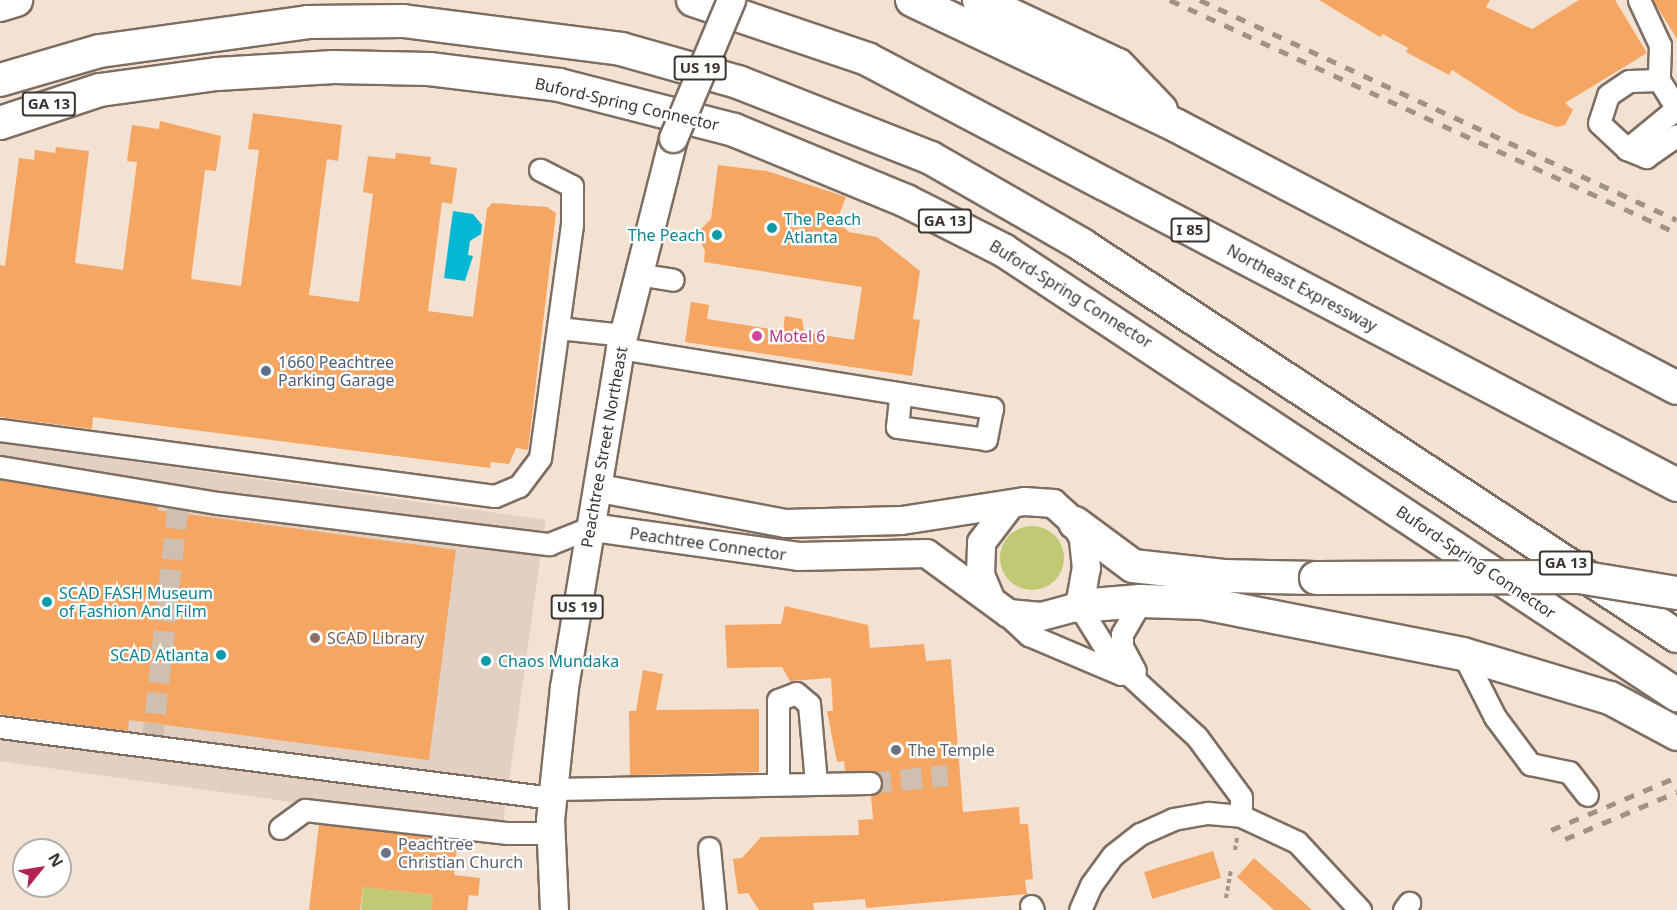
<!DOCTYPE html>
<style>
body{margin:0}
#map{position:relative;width:1677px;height:910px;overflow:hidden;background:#f3e1d2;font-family:"Noto Sans",sans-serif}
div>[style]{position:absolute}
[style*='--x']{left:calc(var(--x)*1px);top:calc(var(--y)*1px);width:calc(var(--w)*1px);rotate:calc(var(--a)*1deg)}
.education>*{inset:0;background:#e4d0c2;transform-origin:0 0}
.green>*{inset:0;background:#c0ca75}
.round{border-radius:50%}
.water>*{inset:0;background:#04b8d3}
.building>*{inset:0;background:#f5a662;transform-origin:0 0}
.minor-tunnel>*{height:21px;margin-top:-10.5px;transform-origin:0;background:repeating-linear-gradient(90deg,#cebfb1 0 21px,transparent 0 31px)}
.path>*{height:4px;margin-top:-2px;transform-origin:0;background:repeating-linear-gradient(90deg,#a2958a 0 4.5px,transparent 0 7.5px)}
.roads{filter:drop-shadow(2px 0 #7e6e62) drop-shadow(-2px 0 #7e6e62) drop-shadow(0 2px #7e6e62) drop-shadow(0 -2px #7e6e62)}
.minor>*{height:21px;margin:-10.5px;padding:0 10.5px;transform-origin:10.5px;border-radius:10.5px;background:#fff}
.major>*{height:27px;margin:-13.5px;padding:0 13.5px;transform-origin:13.5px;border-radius:13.5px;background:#fff}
.highway>*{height:32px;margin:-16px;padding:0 16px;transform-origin:16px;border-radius:16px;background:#fff}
.rail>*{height:4.5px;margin-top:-2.25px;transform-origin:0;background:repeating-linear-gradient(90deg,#9f9287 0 10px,transparent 0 20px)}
.bridges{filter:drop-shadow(2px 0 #7e6e62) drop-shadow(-2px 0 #7e6e62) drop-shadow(0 2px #7e6e62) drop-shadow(0 -2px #7e6e62)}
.major-bridge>*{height:27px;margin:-13.5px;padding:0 13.5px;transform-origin:13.5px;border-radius:13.5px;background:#fff}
.highway-bridge>*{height:32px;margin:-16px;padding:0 16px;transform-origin:16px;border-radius:16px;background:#fff}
.dots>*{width:16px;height:16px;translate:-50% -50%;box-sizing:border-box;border:3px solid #fff;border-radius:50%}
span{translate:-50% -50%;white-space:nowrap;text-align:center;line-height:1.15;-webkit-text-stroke:4.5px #fff;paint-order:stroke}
.shield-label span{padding:2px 4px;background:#fff;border:2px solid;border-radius:4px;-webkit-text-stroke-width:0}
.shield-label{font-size:15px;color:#3c352f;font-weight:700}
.street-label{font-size:16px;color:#3c352f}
.culture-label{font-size:16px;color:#0d838f}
.left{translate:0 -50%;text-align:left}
.right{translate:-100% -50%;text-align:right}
.hotel-label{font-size:16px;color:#b23c85}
.service-label{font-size:16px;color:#4e5e75}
.education-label{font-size:16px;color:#785e54}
.worship-label{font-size:16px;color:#5b616d}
.north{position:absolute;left:12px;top:838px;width:60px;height:60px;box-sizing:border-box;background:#fff;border:2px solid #b1aeac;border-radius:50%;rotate:60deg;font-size:16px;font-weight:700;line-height:24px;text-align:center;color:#3c352f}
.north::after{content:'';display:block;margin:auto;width:21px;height:27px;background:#b32353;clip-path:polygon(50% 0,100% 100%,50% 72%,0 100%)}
</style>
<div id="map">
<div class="education">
<div style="left:0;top:443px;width:551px;height:315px;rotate:8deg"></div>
</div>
<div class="green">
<div class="round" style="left:1000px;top:526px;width:64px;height:64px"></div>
<div style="clip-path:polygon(363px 887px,433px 895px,431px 910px,361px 910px)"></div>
</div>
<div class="water">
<div style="clip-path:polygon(453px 211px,473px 214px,482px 225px,481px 234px,470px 241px,468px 255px,473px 256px,465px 281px,444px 278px)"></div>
</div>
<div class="building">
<div style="clip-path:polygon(1319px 0,1490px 0,1486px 7px,1532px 29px,1579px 0,1615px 0,1647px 53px,1565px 103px,1573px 110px,1565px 125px,1557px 127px,1519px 113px,1452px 70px,1449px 75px,1406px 52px,1408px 48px,1383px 34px,1380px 37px)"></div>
<div style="clip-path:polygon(1653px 0,1677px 0,1677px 39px)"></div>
<div style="clip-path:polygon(253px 113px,342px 125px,338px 161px,327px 159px,309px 295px,359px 302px,373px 194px,363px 192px,368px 156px,395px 159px,396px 153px,431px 157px,430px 164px,457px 168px,452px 204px,442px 202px,428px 311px,473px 317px,487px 209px,492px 203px,547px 207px,556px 213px,528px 450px,516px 448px,509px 464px,491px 462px,490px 468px,93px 417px,92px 429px,0 417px,0 265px,5px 266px,19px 158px,34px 160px,35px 150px,55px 153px,56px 147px,89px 151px,75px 263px,123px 270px,137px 162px,127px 161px,132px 125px,159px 129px,160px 121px,221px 136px,216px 171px,205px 170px,191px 279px,241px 286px,259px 150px,248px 149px)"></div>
<div style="clip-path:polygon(718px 165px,767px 171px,846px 197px,837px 220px,849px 232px,877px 237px,920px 271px,913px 319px,920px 320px,912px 376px,685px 342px,691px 302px,709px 305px,707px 319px,783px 331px,785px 316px,802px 319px,804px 332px,854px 340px,862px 287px,704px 262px,705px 251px,697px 233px,711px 219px)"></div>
<div style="clip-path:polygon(0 480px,158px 506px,157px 510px,456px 550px,429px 760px,129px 720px,128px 731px,0 714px)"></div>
<div style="clip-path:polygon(785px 606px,868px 625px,870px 648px,924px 644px,926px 661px,951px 659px,963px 812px,1019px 807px,1020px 824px,1028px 824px,1033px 879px,1025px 880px,1027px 894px,866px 908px,865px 899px,813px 903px,814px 910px,759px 910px,748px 893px,738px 894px,733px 859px,742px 858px,761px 837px,859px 835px,858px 820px,873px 819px,871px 796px,883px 783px,876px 772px,845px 771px,844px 761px,837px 762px,827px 711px,833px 711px,831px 678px,790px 681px,782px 667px,727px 668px,725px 625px,781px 624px)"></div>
<div style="clip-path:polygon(643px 670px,663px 674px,656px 710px,759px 709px,759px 772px,630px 775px,629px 711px,636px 711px)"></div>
<div style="clip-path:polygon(319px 824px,458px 840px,454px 875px,480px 878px,478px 896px,469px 895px,467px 910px,431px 910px,433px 895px,363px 887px,360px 910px,309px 910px)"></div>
<div style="left:1213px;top:851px;width:28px;height:72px;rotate:73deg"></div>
<div style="clip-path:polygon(1254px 858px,1280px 881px,1312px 910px,1274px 910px,1237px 877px)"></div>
</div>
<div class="minor-tunnel">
<div style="--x:152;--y:744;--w:251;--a:-83.8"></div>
<div style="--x:870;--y:783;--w:78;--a:-5.9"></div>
</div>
<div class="path">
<div style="--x:1235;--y:850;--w:13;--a:-81"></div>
<div style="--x:1226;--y:898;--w:29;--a:-80"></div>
</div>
<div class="roads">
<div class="minor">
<div style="--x:1639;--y:0;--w:50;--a:65"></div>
<div style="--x:1660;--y:45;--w:35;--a:92"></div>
<div style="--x:1659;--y:80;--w:34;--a:58"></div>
<div style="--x:1677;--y:108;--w:65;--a:140.6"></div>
<div style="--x:1627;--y:149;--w:21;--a:23"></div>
<div style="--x:1646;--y:157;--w:38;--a:-35"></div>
<div style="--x:1627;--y:149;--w:38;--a:-137"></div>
<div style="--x:1599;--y:123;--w:29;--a:-72"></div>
<div style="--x:1608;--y:95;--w:25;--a:-34"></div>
<div style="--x:1629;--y:81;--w:30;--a:-2"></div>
<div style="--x:637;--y:274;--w:36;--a:9"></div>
<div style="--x:558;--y:328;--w:65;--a:6.1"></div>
<div style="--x:620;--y:348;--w:377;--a:9.2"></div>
<div style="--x:992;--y:408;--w:32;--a:101"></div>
<div style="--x:986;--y:439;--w:90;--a:-172.3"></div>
<div style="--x:897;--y:427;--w:31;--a:-84"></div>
<div style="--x:0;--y:430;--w:499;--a:7.6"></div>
<div style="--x:495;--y:496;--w:26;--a:-23"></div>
<div style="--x:519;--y:486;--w:35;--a:-53"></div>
<div style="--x:540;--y:458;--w:235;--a:-82.2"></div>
<div style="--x:572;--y:225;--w:39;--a:-90"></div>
<div style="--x:572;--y:186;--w:36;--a:-153"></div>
<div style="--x:0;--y:467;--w:221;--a:9.4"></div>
<div style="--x:218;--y:503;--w:334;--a:7.1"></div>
<div style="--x:549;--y:544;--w:46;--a:-21.6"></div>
<div style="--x:1079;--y:606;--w:62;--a:58.1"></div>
<div style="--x:1112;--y:659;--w:115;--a:42.5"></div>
<div style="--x:1197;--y:737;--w:74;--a:53.7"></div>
<div style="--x:1241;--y:797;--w:19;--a:90"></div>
<div style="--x:1002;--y:610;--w:37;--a:43"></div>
<div style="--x:1029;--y:635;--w:100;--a:23"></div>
<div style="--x:1463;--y:654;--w:71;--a:63.1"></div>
<div style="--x:1495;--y:717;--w:59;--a:53.3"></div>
<div style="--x:1530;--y:764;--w:40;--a:12"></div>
<div style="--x:1569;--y:772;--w:29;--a:52"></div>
<div style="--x:1135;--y:671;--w:27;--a:-118"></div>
<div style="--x:1122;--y:647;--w:13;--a:-90"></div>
<div style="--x:1122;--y:634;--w:38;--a:-60"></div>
<div style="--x:0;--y:727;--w:557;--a:7.33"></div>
<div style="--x:778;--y:784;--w:84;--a:-90"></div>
<div style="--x:778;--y:700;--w:19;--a:-21"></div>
<div style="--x:796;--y:693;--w:17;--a:40"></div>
<div style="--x:809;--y:704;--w:79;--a:84.9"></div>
<div style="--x:553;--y:789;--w:317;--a:-1.1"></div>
<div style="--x:280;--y:828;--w:31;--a:-36"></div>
<div style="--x:305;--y:810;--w:204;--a:6.5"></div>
<div style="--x:508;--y:833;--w:42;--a:0"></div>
<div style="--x:709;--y:848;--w:62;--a:84.5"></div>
<div style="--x:1031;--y:906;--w:4;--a:63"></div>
<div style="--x:1080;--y:910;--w:27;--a:-66"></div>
<div style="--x:1091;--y:885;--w:37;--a:-54"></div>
<div style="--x:1113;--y:855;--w:34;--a:-38"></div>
<div style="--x:1140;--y:834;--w:36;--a:-24"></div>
<div style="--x:1173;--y:819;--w:36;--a:-10"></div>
<div style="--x:1208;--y:813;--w:33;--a:5"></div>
<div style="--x:1241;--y:816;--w:62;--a:24.9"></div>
<div style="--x:1297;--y:842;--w:93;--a:47.2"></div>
<div style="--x:1404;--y:910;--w:9;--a:-54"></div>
</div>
<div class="major">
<div style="--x:592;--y:527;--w:208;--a:8"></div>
<div style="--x:798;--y:556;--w:128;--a:-1.3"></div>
<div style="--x:926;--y:553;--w:102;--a:36.2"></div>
<div style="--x:1008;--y:613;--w:33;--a:5"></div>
<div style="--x:1041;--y:616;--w:39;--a:-15"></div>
<div style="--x:1079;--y:606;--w:39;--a:-80"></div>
<div style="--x:1086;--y:568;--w:30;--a:-96"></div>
<div style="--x:1083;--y:538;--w:17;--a:-118"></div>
<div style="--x:1075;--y:523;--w:30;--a:-138"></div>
<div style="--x:1053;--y:503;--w:29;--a:-176"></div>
<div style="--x:1024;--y:501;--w:124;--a:171.2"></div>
<div style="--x:901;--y:520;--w:116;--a:178.5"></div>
<div style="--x:785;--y:523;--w:189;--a:-169.3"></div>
<div style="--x:990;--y:598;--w:26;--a:-113"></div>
<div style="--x:980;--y:574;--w:32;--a:-88"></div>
<div style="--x:981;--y:542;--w:48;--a:-52.7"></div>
<div style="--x:554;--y:910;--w:90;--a:-92.5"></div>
<div style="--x:550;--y:820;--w:134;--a:-84"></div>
<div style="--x:564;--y:687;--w:344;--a:-80.6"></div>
<div style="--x:620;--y:348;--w:217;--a:-75.8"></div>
</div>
<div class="highway">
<div style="--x:693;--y:0;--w:184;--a:18.7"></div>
<div style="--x:867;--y:59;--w:915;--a:27.74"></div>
<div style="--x:912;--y:0;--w:293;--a:25.4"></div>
<div style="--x:1177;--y:126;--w:564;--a:27.65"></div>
<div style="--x:979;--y:0;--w:153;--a:25.1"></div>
<div style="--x:1118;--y:65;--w:62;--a:46.3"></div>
<div style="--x:0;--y:5;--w:17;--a:-17"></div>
<div style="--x:0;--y:80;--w:104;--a:-16.2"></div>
<div style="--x:100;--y:51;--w:210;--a:-7.9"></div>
<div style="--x:308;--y:22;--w:95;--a:-0.6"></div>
<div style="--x:403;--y:21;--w:220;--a:7.3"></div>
<div style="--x:621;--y:49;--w:122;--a:15.8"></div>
<div style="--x:738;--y:82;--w:207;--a:21.5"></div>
<div style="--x:931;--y:158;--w:174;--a:29.9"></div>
<div style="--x:1082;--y:245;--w:712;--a:33.31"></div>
<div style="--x:0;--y:123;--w:105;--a:-18.3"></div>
<div style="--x:100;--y:90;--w:118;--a:-7.8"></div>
<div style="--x:217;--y:74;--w:117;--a:-3.4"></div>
<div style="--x:334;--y:67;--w:95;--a:1.2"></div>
<div style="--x:429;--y:69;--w:131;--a:7"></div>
<div style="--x:559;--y:85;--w:181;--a:14.4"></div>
<div style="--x:734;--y:130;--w:186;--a:22.4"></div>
<div style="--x:906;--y:201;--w:109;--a:26.8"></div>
<div style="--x:1003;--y:250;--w:808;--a:33.43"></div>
<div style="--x:1075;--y:523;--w:72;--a:36.6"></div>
<div style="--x:1133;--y:566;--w:91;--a:6.3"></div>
<div style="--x:1223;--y:576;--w:93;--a:1.2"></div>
<div style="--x:1079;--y:606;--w:62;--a:-4.6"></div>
<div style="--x:1141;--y:601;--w:62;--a:1.8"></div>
<div style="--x:1203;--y:603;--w:265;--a:11.1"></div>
<div style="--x:1463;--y:654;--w:153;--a:16.7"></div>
<div style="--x:1610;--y:698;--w:76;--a:28.2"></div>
</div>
</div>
<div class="rail">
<div style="--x:1170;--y:0;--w:558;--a:24.68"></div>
<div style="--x:1200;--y:0;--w:525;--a:24.76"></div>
<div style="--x:1551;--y:830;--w:137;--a:-22.8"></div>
<div style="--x:1565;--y:839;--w:121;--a:-22.8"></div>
</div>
<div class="bridges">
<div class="major-bridge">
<div style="--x:673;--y:138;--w:150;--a:-67.2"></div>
</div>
<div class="highway-bridge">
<div style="--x:1316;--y:578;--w:263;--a:-0.2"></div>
<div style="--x:1579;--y:577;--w:99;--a:9.3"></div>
</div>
</div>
<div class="dots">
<div style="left:772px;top:228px;background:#0f9aa8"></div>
<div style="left:717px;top:235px;background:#0f9aa8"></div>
<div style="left:757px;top:336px;background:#d1479c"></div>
<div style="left:266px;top:371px;background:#5c6f8a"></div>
<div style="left:47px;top:602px;background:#0f9aa8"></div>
<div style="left:315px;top:638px;background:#8d6e63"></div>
<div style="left:221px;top:655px;background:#0f9aa8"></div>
<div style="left:486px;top:661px;background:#0f9aa8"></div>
<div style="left:896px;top:750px;background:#6b7280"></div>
<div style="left:386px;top:853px;background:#6b7280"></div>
</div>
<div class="shield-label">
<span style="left:700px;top:68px">US 19</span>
<span style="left:49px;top:104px">GA 13</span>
<span style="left:945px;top:221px">GA 13</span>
<span style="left:1190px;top:230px">I 85</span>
<span style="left:1566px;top:563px">GA 13</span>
<span style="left:577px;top:607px">US 19</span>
</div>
<div class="street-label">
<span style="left:627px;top:104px;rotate:13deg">Buford-Spring Connector</span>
<span style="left:1302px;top:288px;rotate:28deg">Northeast Expressway</span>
<span style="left:1071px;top:294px;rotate:32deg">Buford-Spring Connector</span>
<span style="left:604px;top:447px;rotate:-80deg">Peachtree Street Northeast</span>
<span style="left:708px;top:544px;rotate:8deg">Peachtree Connector</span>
<span style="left:1476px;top:562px;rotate:34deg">Buford-Spring Connector</span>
</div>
<div class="culture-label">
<span class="left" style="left:784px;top:228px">The Peach<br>Atlanta</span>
<span class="right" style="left:705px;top:235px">The Peach</span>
<span class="left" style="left:59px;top:602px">SCAD FASH Museum<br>of Fashion And Film</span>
<span class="right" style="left:209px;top:655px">SCAD Atlanta</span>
<span class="left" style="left:498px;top:661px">Chaos Mundaka</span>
</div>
<div class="hotel-label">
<span class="left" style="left:769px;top:336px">Motel 6</span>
</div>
<div class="service-label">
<span class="left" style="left:278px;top:371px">1660 Peachtree<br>Parking Garage</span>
</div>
<div class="education-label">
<span class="left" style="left:327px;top:638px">SCAD Library</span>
</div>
<div class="worship-label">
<span class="left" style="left:908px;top:750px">The Temple</span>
<span class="left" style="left:398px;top:853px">Peachtree<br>Christian Church</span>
</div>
<div class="north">N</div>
</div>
